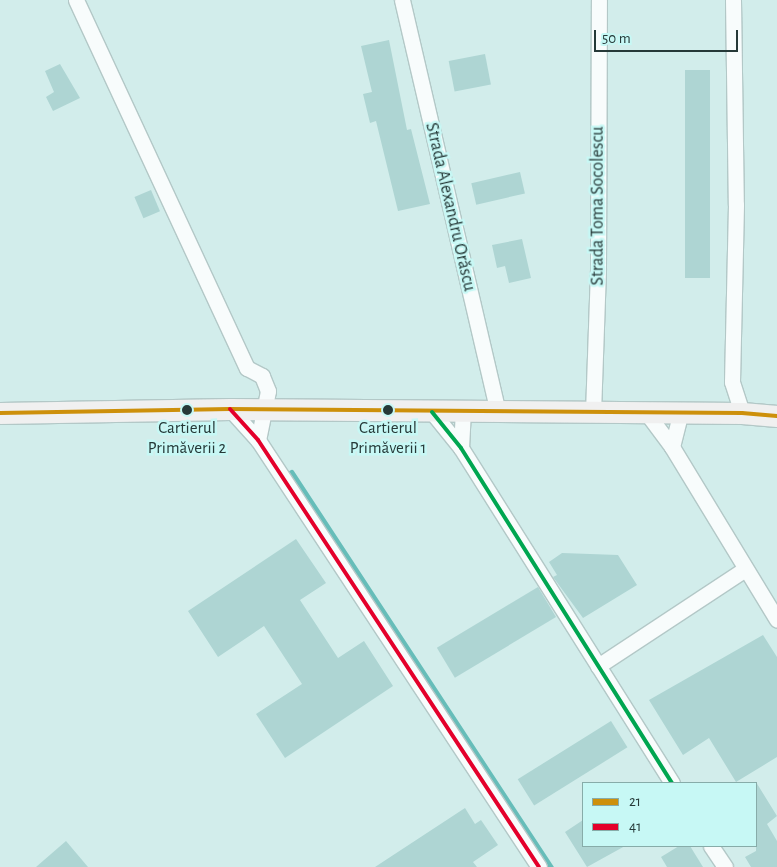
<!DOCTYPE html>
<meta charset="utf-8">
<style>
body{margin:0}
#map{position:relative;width:777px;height:867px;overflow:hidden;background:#d2edeb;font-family:"Alegreya Sans",sans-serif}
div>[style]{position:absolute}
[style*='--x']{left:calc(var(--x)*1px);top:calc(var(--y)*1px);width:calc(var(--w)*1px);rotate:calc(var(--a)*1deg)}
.stream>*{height:5.5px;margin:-2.75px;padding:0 2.75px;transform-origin:2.75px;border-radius:2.75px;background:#66bdb9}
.building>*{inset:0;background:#aed5d3;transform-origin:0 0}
.roads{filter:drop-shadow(1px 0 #b3c8c7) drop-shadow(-1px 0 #b3c8c7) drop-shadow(0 1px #b3c8c7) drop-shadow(0 -1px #b3c8c7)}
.minor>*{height:15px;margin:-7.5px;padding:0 7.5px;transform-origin:7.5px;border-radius:7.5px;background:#f8fcfc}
.secondary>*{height:21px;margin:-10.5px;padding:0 10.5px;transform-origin:10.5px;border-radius:10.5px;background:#f0f0f0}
.bus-1>*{height:4px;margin:-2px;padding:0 2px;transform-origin:2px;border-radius:2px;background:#cd900b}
.bus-2>*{height:4px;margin:-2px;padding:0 2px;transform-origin:2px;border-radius:2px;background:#e4002b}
.bus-3>*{height:4px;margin:-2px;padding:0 2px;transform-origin:2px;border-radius:2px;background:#00a651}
.dots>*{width:14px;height:14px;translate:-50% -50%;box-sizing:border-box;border:2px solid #c7f8f5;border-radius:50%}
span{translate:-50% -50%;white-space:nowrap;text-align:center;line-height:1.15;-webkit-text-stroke:5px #c7f8f5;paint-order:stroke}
.bus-label{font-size:17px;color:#263938}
.street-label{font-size:18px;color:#263938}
.legend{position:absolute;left:582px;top:782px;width:175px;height:65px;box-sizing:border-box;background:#c7f8f5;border:1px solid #87aca9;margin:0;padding:6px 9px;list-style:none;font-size:15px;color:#263938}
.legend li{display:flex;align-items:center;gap:10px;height:25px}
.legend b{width:25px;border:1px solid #87aca9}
.scale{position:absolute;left:594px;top:30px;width:144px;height:22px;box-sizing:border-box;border:2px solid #263938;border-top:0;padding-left:6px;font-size:15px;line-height:18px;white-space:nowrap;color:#263938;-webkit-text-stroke:4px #c7f8f5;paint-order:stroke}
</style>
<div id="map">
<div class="stream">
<div style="--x:292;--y:473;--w:472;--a:56.7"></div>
</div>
<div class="building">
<div style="clip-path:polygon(389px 40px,407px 130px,411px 129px,430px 204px,398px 211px,376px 121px,370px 123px,363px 94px,372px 92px,361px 46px)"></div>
<div style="left:485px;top:54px;width:31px;height:37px;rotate:79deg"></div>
<div style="clip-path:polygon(60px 64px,80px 98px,53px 111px,46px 97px,54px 92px,45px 71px)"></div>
<div style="left:685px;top:70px;width:25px;height:208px"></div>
<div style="left:520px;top:172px;width:22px;height:50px;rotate:77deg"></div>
<div style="left:151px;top:190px;width:23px;height:18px;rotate:67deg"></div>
<div style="clip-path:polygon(522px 239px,531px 278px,509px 283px,505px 266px,497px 268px,492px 245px)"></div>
<div style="clip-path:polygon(296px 539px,326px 583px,300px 600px,338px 658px,364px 641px,393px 686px,285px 758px,256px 714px,302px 684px,264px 626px,218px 657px,188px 611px)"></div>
<div style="clip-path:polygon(562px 553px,618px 555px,637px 585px,583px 618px,553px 577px,557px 575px,549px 562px)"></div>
<div style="left:538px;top:587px;width:35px;height:118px;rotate:59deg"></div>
<div style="clip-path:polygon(763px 635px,777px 657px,777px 757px,736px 782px,709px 738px,683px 755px,649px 700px)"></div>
<div style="left:611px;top:721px;width:31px;height:110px;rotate:58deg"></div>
<div style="clip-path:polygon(756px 782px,777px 816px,767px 824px,777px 841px,777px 867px,751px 867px,745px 857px,756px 851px)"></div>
<div style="clip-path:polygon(465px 808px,475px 824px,481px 820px,498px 845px,473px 862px,477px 867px,375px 867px)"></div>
<div style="clip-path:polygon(583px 820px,583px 846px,625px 846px,587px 867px,565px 832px)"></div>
<div style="clip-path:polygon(66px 841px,88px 867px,36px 867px)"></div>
<div style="clip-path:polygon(679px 846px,690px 846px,703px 867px,667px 867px,661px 857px)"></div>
</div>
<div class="roads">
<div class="minor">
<div style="--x:76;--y:0;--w:406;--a:65.1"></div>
<div style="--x:247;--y:368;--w:17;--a:28"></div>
<div style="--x:262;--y:376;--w:16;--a:68"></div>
<div style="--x:268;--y:391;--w:50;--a:101.5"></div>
<div style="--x:402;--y:0;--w:424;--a:76.9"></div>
<div style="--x:733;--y:0;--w:205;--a:89.2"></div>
<div style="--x:736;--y:205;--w:177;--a:91.3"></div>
<div style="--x:732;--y:382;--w:33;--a:72"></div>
<div style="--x:230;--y:409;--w:42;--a:47.9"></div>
<div style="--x:258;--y:440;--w:511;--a:56.65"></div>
<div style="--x:432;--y:412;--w:46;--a:51.1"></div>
<div style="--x:461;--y:448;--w:396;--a:57.8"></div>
<div style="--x:646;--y:412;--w:44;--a:53.4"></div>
<div style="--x:672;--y:447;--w:202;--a:58.7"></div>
<div style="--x:593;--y:413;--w:145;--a:-88"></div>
<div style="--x:598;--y:268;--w:268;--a:-89.8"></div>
<div style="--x:672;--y:447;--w:36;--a:-76"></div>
<div style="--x:461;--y:448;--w:35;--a:-87"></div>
<div style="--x:598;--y:666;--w:176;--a:-33.4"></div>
<div style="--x:711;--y:846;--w:25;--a:56"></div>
</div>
<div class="secondary">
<div style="--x:0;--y:413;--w:230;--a:-1"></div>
<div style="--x:230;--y:409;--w:512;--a:0.45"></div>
<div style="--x:742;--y:413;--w:35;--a:5"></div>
</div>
</div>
<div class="bus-1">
<div style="--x:0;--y:413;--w:230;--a:-1"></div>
<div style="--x:230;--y:409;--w:512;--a:0.45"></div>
<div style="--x:742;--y:413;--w:35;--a:5"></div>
</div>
<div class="bus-2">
<div style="--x:230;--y:409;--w:42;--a:47.9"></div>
<div style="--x:258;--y:440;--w:511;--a:56.65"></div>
</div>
<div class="bus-3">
<div style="--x:432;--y:412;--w:46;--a:51.1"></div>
<div style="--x:461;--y:448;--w:396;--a:57.8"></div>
</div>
<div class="dots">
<div style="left:187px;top:410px;background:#263938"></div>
<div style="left:388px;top:410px;background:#263938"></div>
</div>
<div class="bus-label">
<span style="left:187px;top:438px">Cartierul<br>Primăverii 2</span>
<span style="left:388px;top:438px">Cartierul<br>Primăverii 1</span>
</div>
<div class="street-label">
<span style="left:598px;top:206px;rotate:-90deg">Strada Toma Socolescu</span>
<span style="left:450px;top:207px;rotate:77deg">Strada Alexandru Orăscu</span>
</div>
<ul class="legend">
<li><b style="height:6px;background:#cd900b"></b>21</li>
<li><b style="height:6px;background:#e4002b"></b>41</li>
</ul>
<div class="scale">50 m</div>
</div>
